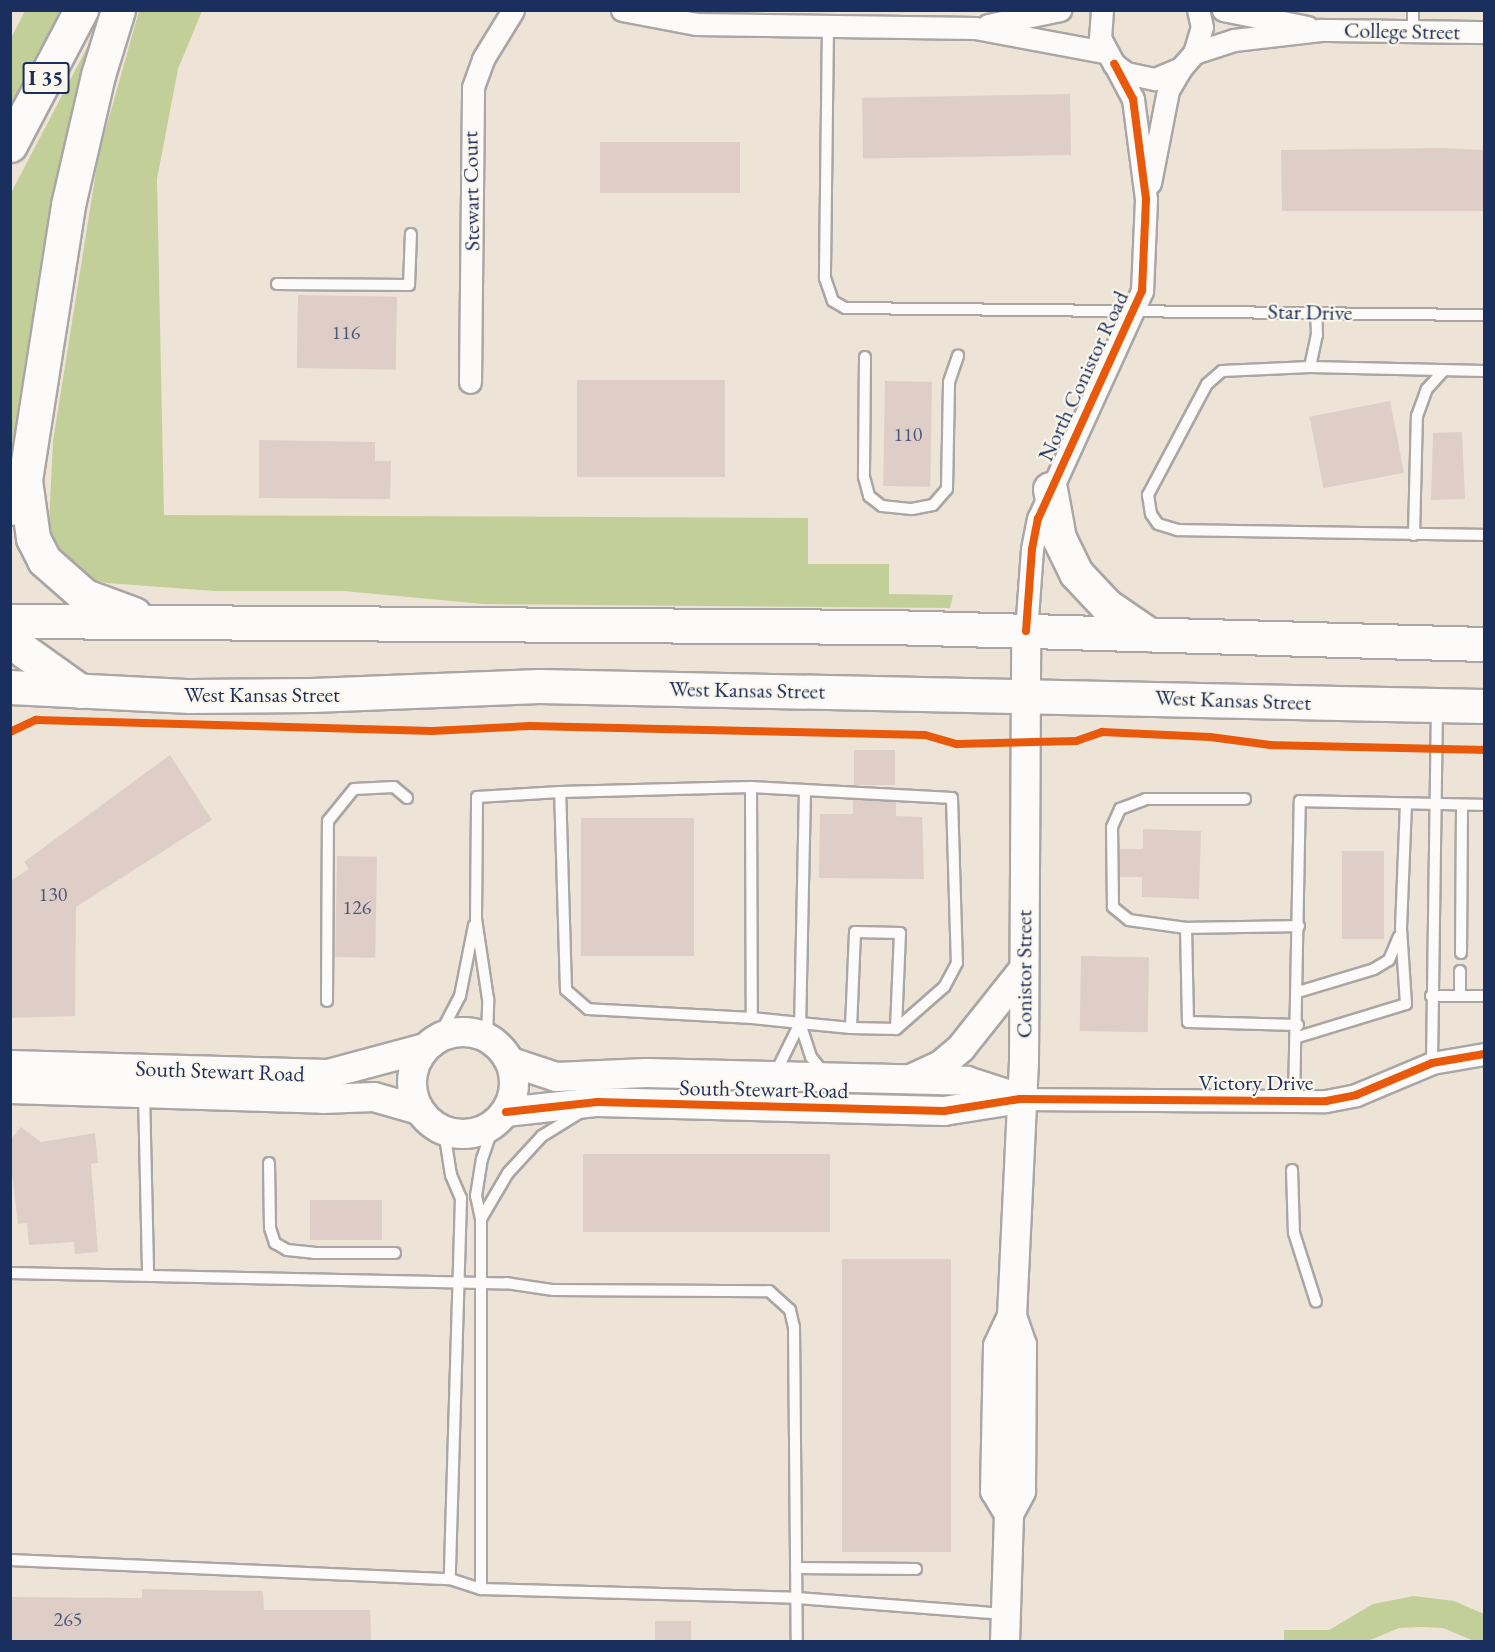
<!DOCTYPE html>
<style>
body{margin:0}
#map{position:relative;width:1495px;height:1652px;overflow:hidden;background:#ede4d7;font-family:"EB Garamond",serif}
div>[style]{position:absolute}
[style*='--x']{left:calc(var(--x)*1px);top:calc(var(--y)*1px);width:calc(var(--w)*1px);rotate:calc(var(--a)*1deg)}
.green>*{inset:0;background:#c3cf99}
.building>*{inset:0;background:#dfcec7;transform-origin:0 0}
.roads{filter:drop-shadow(2px 0 #a9a6a5) drop-shadow(-2px 0 #a9a6a5) drop-shadow(0 2px #a9a6a5) drop-shadow(0 -2px #a9a6a5)}
.lane>*{height:10px;margin:-5px;padding:0 5px;transform-origin:5px;border-radius:5px;background:#fcfbf9}
.street>*{height:21px;margin:-10.5px;padding:0 10.5px;transform-origin:10.5px;border-radius:10.5px;background:#fcfbf9}
.secondary>*{height:28px;margin:-14px;padding:0 14px;transform-origin:14px;border-radius:14px;background:#fcfbf9}
.secondary>.ring{margin:-14px;padding:0;box-sizing:content-box;background:none;border:28px solid #fcfbf9;border-radius:50%}
.highway>*{height:33px;margin:-16.5px;padding:0 16.5px;transform-origin:16.5px;border-radius:16.5px;background:#fcfbf9}
.cycleway>*{height:8px;margin:-4px;padding:0 4px;transform-origin:4px;border-radius:4px;background:#e8590c}
span{translate:-50% -50%;white-space:nowrap;text-align:center;line-height:1.15;-webkit-text-stroke:4.5px #fbf7ec;paint-order:stroke}
.number-label{font-size:20px;color:#4d5879}
.number-label span{-webkit-text-stroke-width:0}
.shield-label span{padding:2px 4px;background:#fbf7ec;border:2px solid;border-radius:4px;-webkit-text-stroke-width:0}
.shield-label{font-size:21px;color:#1b2f5e;font-weight:700}
.street-label{font-size:22px;color:#1b2f5e}
.frame{position:absolute;inset:0;border:12px solid #1b2f5e;pointer-events:none}
</style>
<div id="map">
<div class="green">
<div style="clip-path:polygon(25px 11px,61px 11px,11px 106px,11px 38px)"></div>
<div style="clip-path:polygon(139px 11px,202px 11px,178px 69px,157px 179px,164px 515px,808px 518px,808px 564px,889px 564px,889px 594px,953px 595px,950px 608px,483px 604px,344px 591px,215px 591px,107px 583px,76px 575px,48px 545px,53px 441px,99px 153px)"></div>
<div style="clip-path:polygon(91px 40px,48px 224px,11px 452px,11px 193px)"></div>
<div style="clip-path:polygon(1414px 1596px,1454px 1601px,1484px 1614px,1484px 1641px,1474px 1641px,1443px 1628px,1420px 1627px,1399px 1628px,1368px 1641px,1284px 1641px,1284px 1630px,1329px 1630px,1373px 1604px)"></div>
</div>
<div class="building">
<div style="left:1070px;top:94px;width:61px;height:208px;rotate:89deg"></div>
<div style="left:600px;top:142px;width:140px;height:51px"></div>
<div style="clip-path:polygon(1440px 148px,1485px 150px,1485px 211px,1282px 211px,1281px 150px)"></div>
<div style="left:298px;top:295px;width:99px;height:73px;rotate:1deg"></div>
<div style="left:577px;top:380px;width:148px;height:97px"></div>
<div style="left:885px;top:381px;width:47px;height:105px;rotate:1deg"></div>
<div style="left:1390px;top:401px;width:73px;height:82px;rotate:79deg"></div>
<div style="clip-path:polygon(1462px 432px,1465px 499px,1431px 500px,1433px 433px)"></div>
<div style="clip-path:polygon(259px 440px,375px 442px,375px 461px,391px 461px,390px 499px,259px 498px)"></div>
<div style="left:854px;top:750px;width:41px;height:35px"></div>
<div style="clip-path:polygon(170px 755px,212px 820px,76px 907px,75px 1016px,10px 1018px,10px 881px,29px 869px,24px 862px)"></div>
<div style="clip-path:polygon(853px 800px,896px 802px,896px 816px,922px 817px,924px 879px,819px 878px,820px 814px,853px 814px)"></div>
<div style="left:581px;top:818px;width:113px;height:138px"></div>
<div style="clip-path:polygon(1143px 829px,1201px 831px,1199px 899px,1142px 897px,1142px 877px,1120px 877px,1120px 849px,1143px 849px)"></div>
<div style="left:1342px;top:851px;width:42px;height:88px"></div>
<div style="left:337px;top:856px;width:40px;height:101px;rotate:1deg"></div>
<div style="left:1081px;top:956px;width:68px;height:75px;rotate:1deg"></div>
<div style="clip-path:polygon(21px 1127px,41px 1142px,95px 1133px,98px 1163px,91px 1164px,98px 1252px,75px 1254px,74px 1242px,29px 1245px,27px 1223px,18px 1224px,10px 1157px,10px 1140px)"></div>
<div style="left:583px;top:1154px;width:247px;height:78px"></div>
<div style="left:310px;top:1200px;width:72px;height:40px"></div>
<div style="left:842px;top:1259px;width:109px;height:293px"></div>
<div style="clip-path:polygon(142px 1589px,263px 1591px,264px 1610px,370px 1610px,371px 1641px,10px 1641px,10px 1597px,142px 1598px)"></div>
<div style="left:655px;top:1621px;width:36px;height:20px"></div>
</div>
<div class="roads">
<div class="lane">
<div style="--x:1413;--y:10;--w:23;--a:90"></div>
<div style="--x:828;--y:25;--w:253;--a:90.7"></div>
<div style="--x:825;--y:278;--w:24;--a:71"></div>
<div style="--x:833;--y:301;--w:14;--a:30"></div>
<div style="--x:845;--y:308;--w:639;--a:0.63"></div>
<div style="--x:277;--y:284;--w:132;--a:0.4"></div>
<div style="--x:409;--y:285;--w:51;--a:-87.8"></div>
<div style="--x:865;--y:357;--w:120;--a:90.5"></div>
<div style="--x:864;--y:477;--w:20;--a:75"></div>
<div style="--x:869;--y:496;--w:16;--a:38"></div>
<div style="--x:882;--y:506;--w:30;--a:6"></div>
<div style="--x:912;--y:509;--w:21;--a:-11"></div>
<div style="--x:933;--y:505;--w:21;--a:-49"></div>
<div style="--x:947;--y:489;--w:107;--a:-88.9"></div>
<div style="--x:949;--y:382;--w:28;--a:-71"></div>
<div style="--x:1310;--y:367;--w:33;--a:-78"></div>
<div style="--x:1317;--y:335;--w:23;--a:-92"></div>
<div style="--x:1484;--y:371;--w:174;--a:-178.7"></div>
<div style="--x:1310;--y:367;--w:88;--a:177.4"></div>
<div style="--x:1222;--y:371;--w:20;--a:139"></div>
<div style="--x:1207;--y:384;--w:126;--a:118"></div>
<div style="--x:1148;--y:495;--w:19;--a:81"></div>
<div style="--x:1151;--y:514;--w:12;--a:55"></div>
<div style="--x:1158;--y:524;--w:21;--a:17"></div>
<div style="--x:1178;--y:530;--w:306;--a:0.9"></div>
<div style="--x:1414;--y:535;--w:119;--a:-88.6"></div>
<div style="--x:1417;--y:416;--w:29;--a:-70"></div>
<div style="--x:1427;--y:389;--w:25;--a:-48"></div>
<div style="--x:751;--y:787;--w:54;--a:3.2"></div>
<div style="--x:805;--y:790;--w:233;--a:91.2"></div>
<div style="--x:800;--y:1023;--w:48;--a:-174.1"></div>
<div style="--x:805;--y:790;--w:147;--a:3.1"></div>
<div style="--x:952;--y:798;--w:165;--a:88.3"></div>
<div style="--x:957;--y:963;--w:27;--a:118"></div>
<div style="--x:944;--y:987;--w:64;--a:138.8"></div>
<div style="--x:896;--y:1029;--w:45;--a:-178.7"></div>
<div style="--x:851;--y:1028;--w:96;--a:-87.6"></div>
<div style="--x:855;--y:932;--w:45;--a:1.3"></div>
<div style="--x:900;--y:933;--w:96;--a:92.4"></div>
<div style="--x:1186;--y:928;--w:58;--a:-172"></div>
<div style="--x:1129;--y:920;--w:21;--a:-141"></div>
<div style="--x:1113;--y:907;--w:80;--a:-90.7"></div>
<div style="--x:1112;--y:827;--w:20;--a:-66"></div>
<div style="--x:1120;--y:809;--w:28;--a:-21"></div>
<div style="--x:1146;--y:799;--w:99;--a:0"></div>
<div style="--x:1461;--y:953;--w:148;--a:-89.6"></div>
<div style="--x:1298;--y:992;--w:79;--a:-16.8"></div>
<div style="--x:1374;--y:969;--w:17;--a:-31"></div>
<div style="--x:1389;--y:960;--w:25;--a:-67"></div>
<div style="--x:1431;--y:996;--w:53;--a:0"></div>
<div style="--x:1460;--y:996;--w:25;--a:-90"></div>
<div style="--x:327;--y:1001;--w:180;--a:-89.7"></div>
<div style="--x:328;--y:821;--w:41;--a:-50.9"></div>
<div style="--x:354;--y:789;--w:40;--a:-2.9"></div>
<div style="--x:394;--y:787;--w:17;--a:40"></div>
<div style="--x:800;--y:1023;--w:51;--a:5.6"></div>
<div style="--x:1298;--y:1025;--w:110;--a:-178.4"></div>
<div style="--x:1188;--y:1022;--w:94;--a:-91.2"></div>
<div style="--x:1186;--y:928;--w:113;--a:-1"></div>
<div style="--x:487;--y:1037;--w:38;--a:-88"></div>
<div style="--x:488;--y:999;--w:81;--a:-98.5"></div>
<div style="--x:476;--y:919;--w:122;--a:-89.5"></div>
<div style="--x:477;--y:797;--w:83;--a:-3.4"></div>
<div style="--x:560;--y:792;--w:191;--a:-1.5"></div>
<div style="--x:751;--y:787;--w:231;--a:89.8"></div>
<div style="--x:752;--y:1018;--w:164;--a:-176.9"></div>
<div style="--x:588;--y:1009;--w:29;--a:-139"></div>
<div style="--x:566;--y:990;--w:198;--a:-91.7"></div>
<div style="--x:1298;--y:1037;--w:113;--a:-17"></div>
<div style="--x:1406;--y:1004;--w:76;--a:-93.8"></div>
<div style="--x:1401;--y:928;--w:124;--a:-87.7"></div>
<div style="--x:438;--y:1038;--w:47;--a:-62.4"></div>
<div style="--x:460;--y:996;--w:72;--a:-78.8"></div>
<div style="--x:1432;--y:1063;--w:355;--a:-89.2"></div>
<div style="--x:776;--y:1072;--w:55;--a:-63.9"></div>
<div style="--x:800;--y:1023;--w:36;--a:72"></div>
<div style="--x:811;--y:1057;--w:22;--a:51"></div>
<div style="--x:144;--y:1093;--w:180;--a:88.7"></div>
<div style="--x:1294;--y:1102;--w:301;--a:-88.9"></div>
<div style="--x:1300;--y:801;--w:184;--a:1.2"></div>
<div style="--x:444;--y:1131;--w:45;--a:81"></div>
<div style="--x:451;--y:1175;--w:25;--a:67"></div>
<div style="--x:461;--y:1198;--w:381;--a:91.7"></div>
<div style="--x:269;--y:1163;--w:65;--a:89.1"></div>
<div style="--x:270;--y:1228;--w:16;--a:72"></div>
<div style="--x:275;--y:1243;--w:14;--a:30"></div>
<div style="--x:287;--y:1250;--w:27;--a:6"></div>
<div style="--x:314;--y:1253;--w:81;--a:0"></div>
<div style="--x:1292;--y:1170;--w:63;--a:88.2"></div>
<div style="--x:1294;--y:1233;--w:72;--a:72.3"></div>
<div style="--x:481;--y:1219;--w:53;--a:-59.6"></div>
<div style="--x:508;--y:1173;--w:50;--a:-47.4"></div>
<div style="--x:542;--y:1136;--w:46;--a:-31.6"></div>
<div style="--x:10;--y:1273;--w:496;--a:1.2"></div>
<div style="--x:506;--y:1283;--w:48;--a:8.5"></div>
<div style="--x:553;--y:1290;--w:216;--a:0.3"></div>
<div style="--x:769;--y:1291;--w:28;--a:42"></div>
<div style="--x:790;--y:1310;--w:17;--a:77"></div>
<div style="--x:794;--y:1327;--w:315;--a:89.5"></div>
<div style="--x:10;--y:1560;--w:440;--a:2.5"></div>
<div style="--x:450;--y:1579;--w:33;--a:18"></div>
<div style="--x:481;--y:1589;--w:316;--a:1.6"></div>
<div style="--x:797;--y:1598;--w:210;--a:4.4"></div>
<div style="--x:796;--y:1568;--w:120;--a:0.5"></div>
<div style="--x:481;--y:1589;--w:370;--a:-90"></div>
<div style="--x:481;--y:1219;--w:24;--a:-102"></div>
<div style="--x:476;--y:1196;--w:37;--a:-81"></div>
<div style="--x:482;--y:1159;--w:36;--a:-71"></div>
</div>
<div class="street">
<div style="--x:622;--y:10;--w:75;--a:10.7"></div>
<div style="--x:696;--y:24;--w:279;--a:0.8"></div>
<div style="--x:975;--y:28;--w:132;--a:10.5"></div>
<div style="--x:1102;--y:10;--w:28;--a:94"></div>
<div style="--x:1100;--y:38;--w:30;--a:62"></div>
<div style="--x:1114;--y:64;--w:15;--a:37"></div>
<div style="--x:1126;--y:73;--w:30;--a:12"></div>
<div style="--x:1155;--y:79;--w:28;--a:-23"></div>
<div style="--x:1181;--y:68;--w:20;--a:-49"></div>
<div style="--x:1194;--y:53;--w:27;--a:-73"></div>
<div style="--x:1202;--y:27;--w:17;--a:-103"></div>
<div style="--x:1223;--y:10;--w:86;--a:11.4"></div>
<div style="--x:988;--y:25;--w:74;--a:-11.8"></div>
<div style="--x:1194;--y:53;--w:42;--a:-18"></div>
<div style="--x:1234;--y:40;--w:87;--a:-6.6"></div>
<div style="--x:1320;--y:30;--w:164;--a:0.7"></div>
<div style="--x:1150;--y:183;--w:95;--a:-79"></div>
<div style="--x:1168;--y:90;--w:26;--a:-59"></div>
<div style="--x:470;--y:382;--w:295;--a:-89.4"></div>
<div style="--x:473;--y:87;--w:30;--a:-70"></div>
<div style="--x:483;--y:59;--w:57;--a:-58.5"></div>
<div style="--x:1026;--y:631;--w:82;--a:-85.8"></div>
<div style="--x:1032;--y:549;--w:31;--a:-79"></div>
<div style="--x:1038;--y:519;--w:251;--a:-65.5"></div>
<div style="--x:1142;--y:291;--w:92;--a:-87.5"></div>
<div style="--x:1146;--y:199;--w:101;--a:-97.4"></div>
<div style="--x:1133;--y:99;--w:40;--a:-118"></div>
<div style="--x:1020;--y:1099;--w:306;--a:0.4"></div>
<div style="--x:1326;--y:1101;--w:31;--a:-11"></div>
<div style="--x:1356;--y:1095;--w:82;--a:-22.8"></div>
<div style="--x:1432;--y:1063;--w:53;--a:-9.8"></div>
</div>
<div class="secondary">
<div class="ring" style="left:412px;top:1032px;width:74px;height:74px"></div>
<div style="--x:511;--y:1062;--w:47;--a:18.4"></div>
<div style="--x:556;--y:1077;--w:90;--a:-2.5"></div>
<div style="--x:646;--y:1073;--w:321;--a:1.4"></div>
<div style="--x:967;--y:1081;--w:52;--a:18.1"></div>
<div style="--x:10;--y:1065;--w:318;--a:1.6"></div>
<div style="--x:328;--y:1074;--w:100;--a:-15"></div>
<div style="--x:913;--y:1078;--w:31;--a:-25"></div>
<div style="--x:941;--y:1065;--w:26;--a:-40"></div>
<div style="--x:961;--y:1048;--w:100;--a:-51.5"></div>
<div style="--x:10;--y:1089;--w:313;--a:1.8"></div>
<div style="--x:323;--y:1099;--w:51;--a:-2.2"></div>
<div style="--x:374;--y:1097;--w:47;--a:16.1"></div>
<div style="--x:506;--y:1112;--w:92;--a:-6.3"></div>
<div style="--x:597;--y:1102;--w:347;--a:1.5"></div>
<div style="--x:944;--y:1111;--w:77;--a:-9"></div>
<div style="--x:1009;--y:1514;--w:27;--a:-121"></div>
<div style="--x:995;--y:1491;--w:145;--a:-88.8"></div>
<div style="--x:998;--y:1346;--w:33;--a:-65"></div>
<div style="--x:1005;--y:1642;--w:128;--a:-88.2"></div>
<div style="--x:1009;--y:1514;--w:26;--a:-62"></div>
<div style="--x:1021;--y:1491;--w:146;--a:-89.6"></div>
<div style="--x:1022;--y:1345;--w:31;--a:-109"></div>
<div style="--x:1012;--y:1316;--w:254;--a:-87.3"></div>
<div style="--x:1024;--y:1062;--w:431;--a:-89.7"></div>
</div>
<div class="highway">
<div style="--x:10;--y:145;--w:153;--a:-62.3"></div>
<div style="--x:25;--y:480;--w:59;--a:82.1"></div>
<div style="--x:33;--y:538;--w:25;--a:63"></div>
<div style="--x:44;--y:560;--w:55;--a:41.3"></div>
<div style="--x:85;--y:596;--w:52;--a:20.2"></div>
<div style="--x:1050;--y:489;--w:50;--a:79.6"></div>
<div style="--x:1059;--y:538;--w:39;--a:64"></div>
<div style="--x:1076;--y:573;--w:45;--a:46.8"></div>
<div style="--x:1107;--y:606;--w:50;--a:34.3"></div>
<div style="--x:10;--y:508;--w:32;--a:-62"></div>
<div style="--x:25;--y:480;--w:278;--a:-81.1"></div>
<div style="--x:68;--y:205;--w:133;--a:-77"></div>
<div style="--x:98;--y:75;--w:68;--a:-72.9"></div>
<div style="--x:10;--y:621;--w:880;--a:0.39"></div>
<div style="--x:890;--y:627;--w:594;--a:1.64"></div>
<div style="--x:10;--y:641;--w:86;--a:35.5"></div>
<div style="--x:10;--y:687;--w:180;--a:2.9"></div>
<div style="--x:190;--y:696;--w:122;--a:-0.5"></div>
<div style="--x:312;--y:695;--w:227;--a:-2.3"></div>
<div style="--x:539;--y:686;--w:945;--a:1.21"></div>
</div>
</div>
<div class="cycleway">
<div style="--x:1026;--y:631;--w:82;--a:-85.8"></div>
<div style="--x:1032;--y:549;--w:31;--a:-79"></div>
<div style="--x:1038;--y:519;--w:251;--a:-65.5"></div>
<div style="--x:1142;--y:291;--w:92;--a:-87.5"></div>
<div style="--x:1146;--y:199;--w:101;--a:-97.4"></div>
<div style="--x:1133;--y:99;--w:40;--a:-118"></div>
<div style="--x:10;--y:732;--w:29;--a:-25"></div>
<div style="--x:36;--y:720;--w:396;--a:1.6"></div>
<div style="--x:432;--y:731;--w:98;--a:-2.9"></div>
<div style="--x:530;--y:726;--w:395;--a:1.3"></div>
<div style="--x:925;--y:735;--w:33;--a:16"></div>
<div style="--x:957;--y:744;--w:119;--a:-1.4"></div>
<div style="--x:1076;--y:741;--w:28;--a:-19"></div>
<div style="--x:1102;--y:732;--w:108;--a:2.7"></div>
<div style="--x:1210;--y:737;--w:61;--a:7.6"></div>
<div style="--x:1270;--y:745;--w:214;--a:1.3"></div>
<div style="--x:506;--y:1112;--w:92;--a:-6.3"></div>
<div style="--x:597;--y:1102;--w:347;--a:1.5"></div>
<div style="--x:944;--y:1111;--w:77;--a:-9"></div>
<div style="--x:1020;--y:1099;--w:306;--a:0.4"></div>
<div style="--x:1326;--y:1101;--w:31;--a:-11"></div>
<div style="--x:1356;--y:1095;--w:82;--a:-22.8"></div>
<div style="--x:1432;--y:1063;--w:53;--a:-9.8"></div>
</div>
<div class="number-label">
<span style="left:346px;top:332px">116</span>
<span style="left:908px;top:434px">110</span>
<span style="left:53px;top:894px">130</span>
<span style="left:357px;top:907px">126</span>
<span style="left:68px;top:1619px">265</span>
</div>
<div class="shield-label">
<span style="left:46px;top:78px">I 35</span>
</div>
<div class="street-label">
<span style="left:1402px;top:31px;rotate:1deg">College Street</span>
<span style="left:471px;top:191px;rotate:-91deg">Stewart Court</span>
<span style="left:1310px;top:312px;rotate:1deg">Star Drive</span>
<span style="left:1083px;top:376px;rotate:-65deg">North Conistor Road</span>
<span style="left:747px;top:690px;rotate:1deg">West Kansas Street</span>
<span style="left:262px;top:695px">West Kansas Street</span>
<span style="left:1233px;top:700px;rotate:2deg">West Kansas Street</span>
<span style="left:1024px;top:974px;rotate:-90deg">Conistor Street</span>
<span style="left:220px;top:1071px;rotate:2deg">South Stewart Road</span>
<span style="left:1256px;top:1083px">Victory Drive</span>
<span style="left:764px;top:1089px;rotate:1deg">South Stewart Road</span>
</div>
<div class="frame"></div>
</div>
